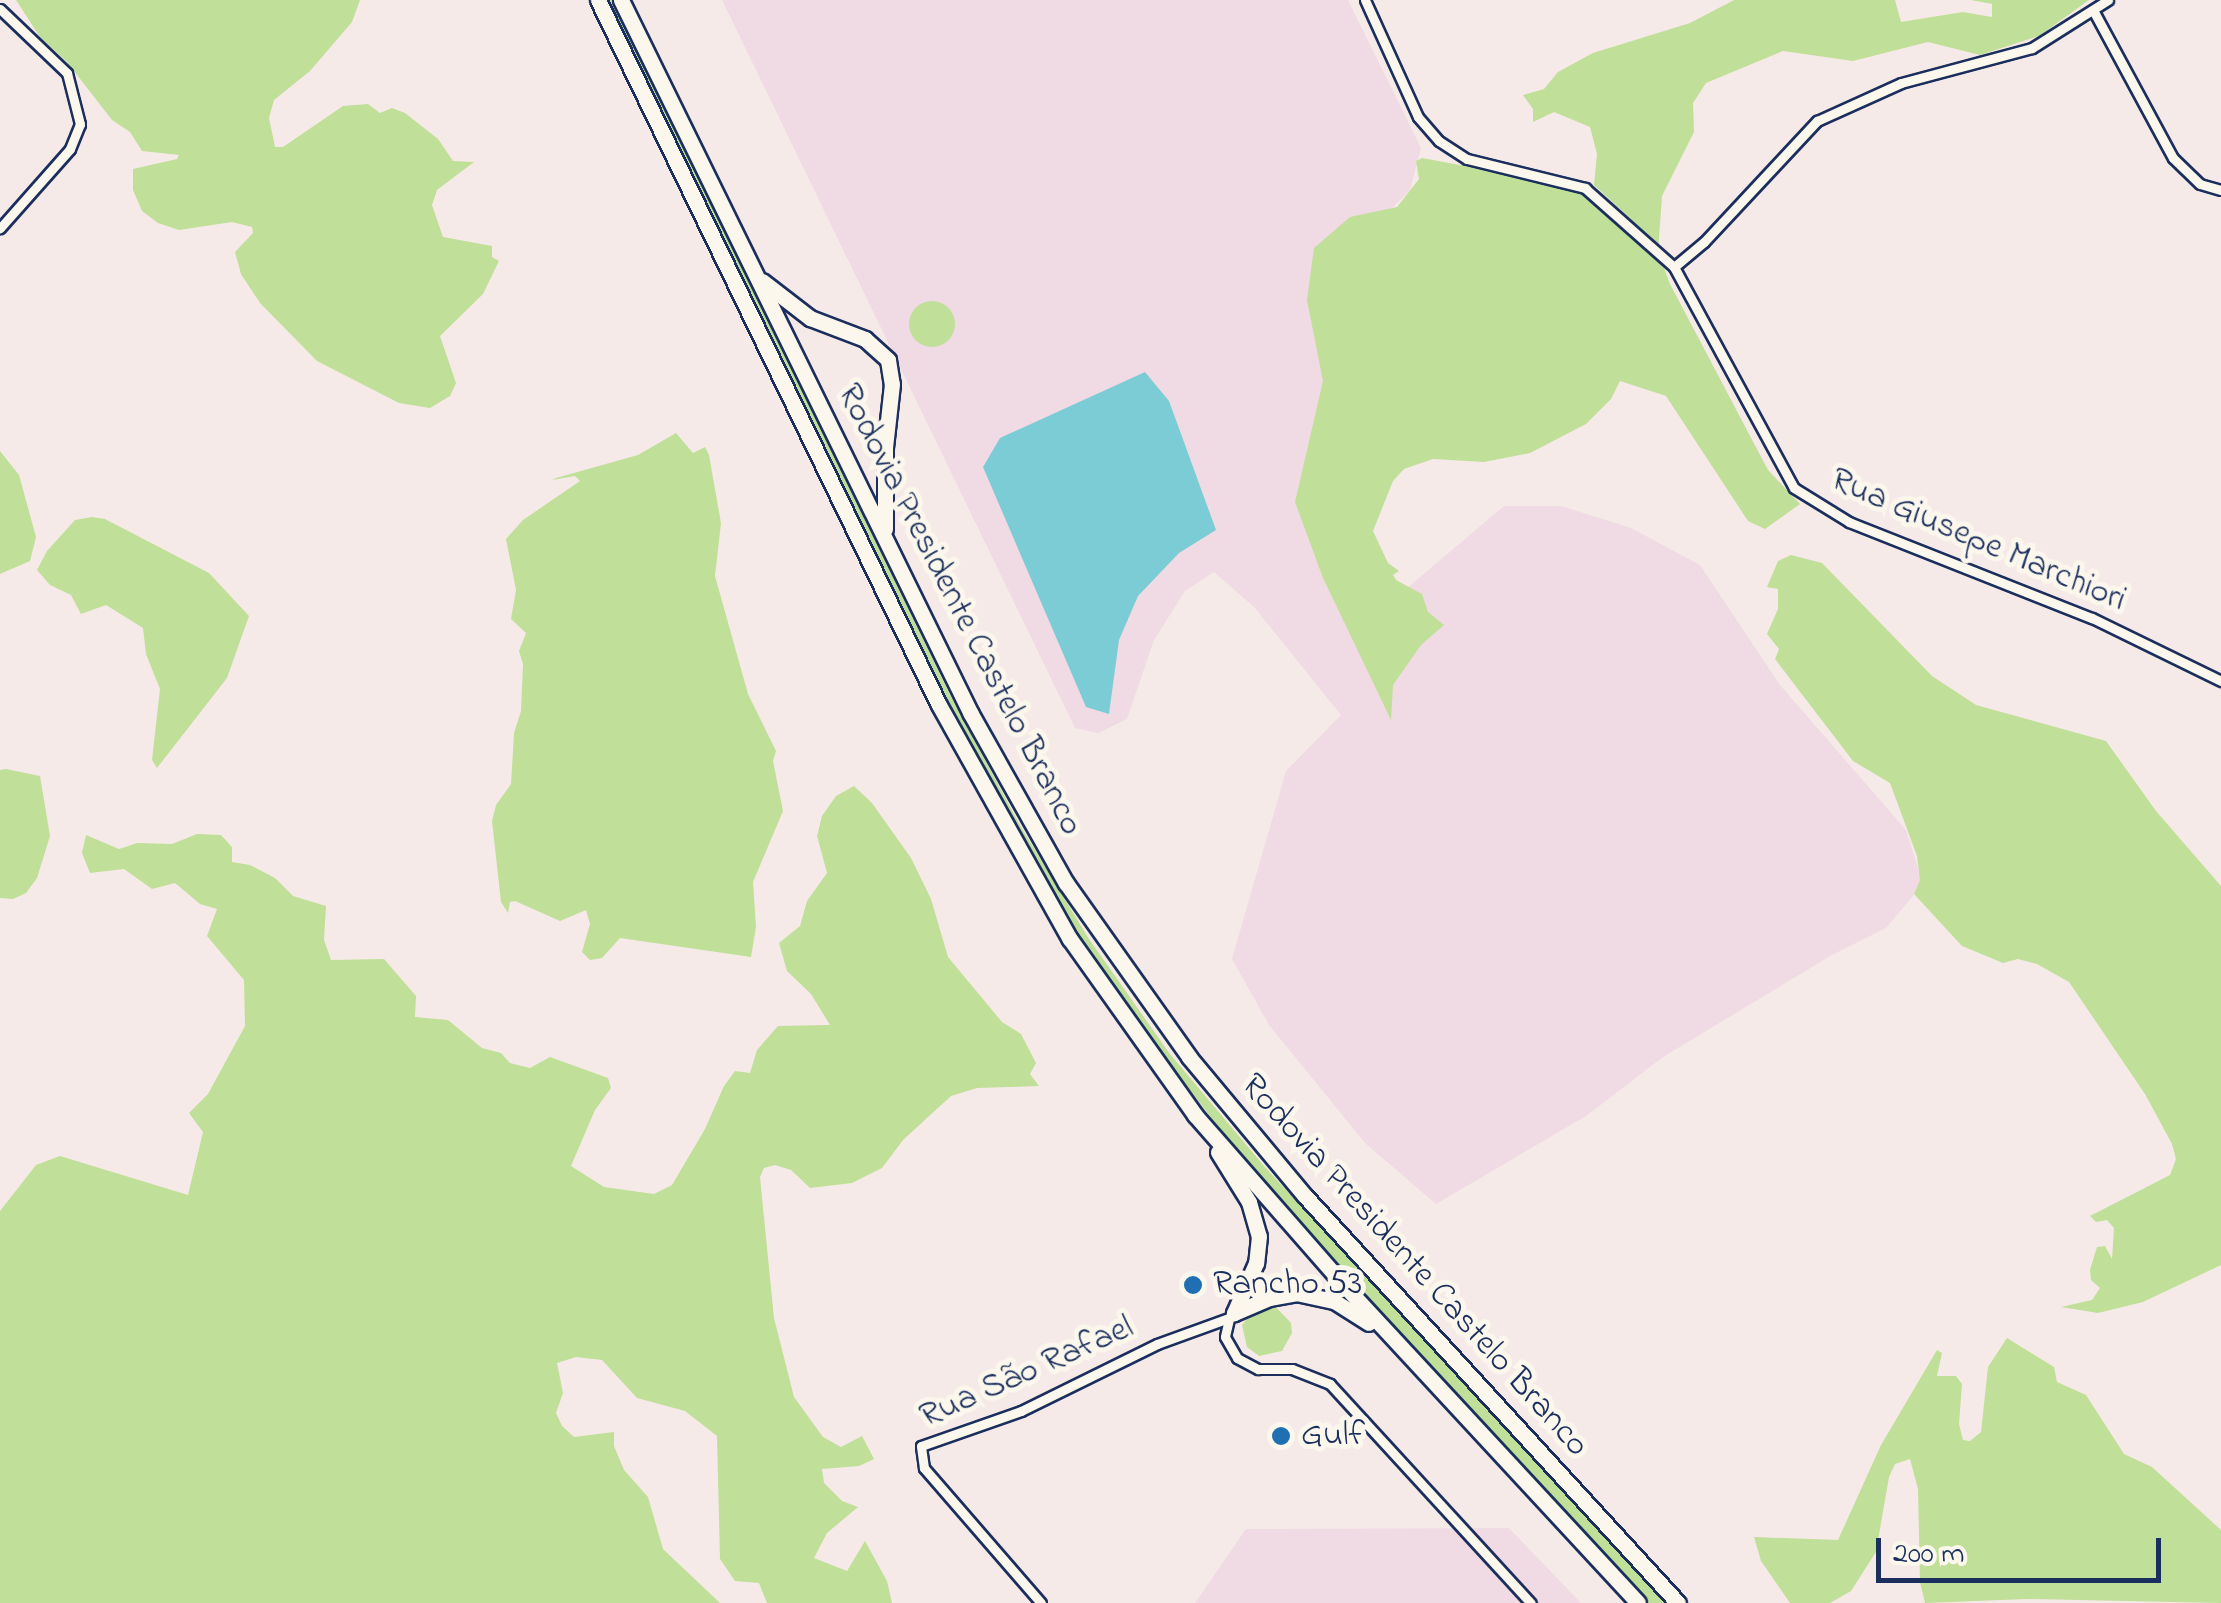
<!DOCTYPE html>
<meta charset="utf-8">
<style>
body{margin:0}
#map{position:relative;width:2221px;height:1603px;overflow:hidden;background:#f6eae8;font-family:"Indie Flower",sans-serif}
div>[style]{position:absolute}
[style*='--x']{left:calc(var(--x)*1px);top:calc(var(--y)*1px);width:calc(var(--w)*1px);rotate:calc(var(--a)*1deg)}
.built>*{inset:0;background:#f0dae3}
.green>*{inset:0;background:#c0df98}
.round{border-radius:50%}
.water>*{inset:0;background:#7bccd5}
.roads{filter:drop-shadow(2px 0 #1b2f5e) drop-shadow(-2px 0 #1b2f5e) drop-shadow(0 2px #1b2f5e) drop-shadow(0 -2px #1b2f5e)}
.street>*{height:9px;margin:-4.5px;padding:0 4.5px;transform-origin:4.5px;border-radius:4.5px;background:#fbf7ec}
.highway>*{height:15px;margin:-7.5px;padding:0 7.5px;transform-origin:7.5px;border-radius:7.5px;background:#fbf7ec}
.dots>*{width:28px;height:28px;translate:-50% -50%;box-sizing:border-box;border:5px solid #fbf7ec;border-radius:50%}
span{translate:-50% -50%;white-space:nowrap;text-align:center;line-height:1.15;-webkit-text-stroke:10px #fbf7ec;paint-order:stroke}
.street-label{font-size:35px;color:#1b2f5e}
.poi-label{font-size:35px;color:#1b2f5e}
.left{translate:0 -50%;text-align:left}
.scale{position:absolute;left:1876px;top:1538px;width:285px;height:45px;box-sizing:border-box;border:5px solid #1b2f5e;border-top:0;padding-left:12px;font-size:30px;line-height:35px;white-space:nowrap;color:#1b2f5e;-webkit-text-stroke:8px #fbf7ec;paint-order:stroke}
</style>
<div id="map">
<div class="built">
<div style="clip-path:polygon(722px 0,1348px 0,1421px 148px,1410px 190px,1371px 229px,1336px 328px,1300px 512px,1406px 589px,1504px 506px,1561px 506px,1631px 528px,1700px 565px,1780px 685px,1906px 830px,1923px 884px,1886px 928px,1832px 955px,1663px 1057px,1586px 1116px,1436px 1204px,1365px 1143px,1269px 1025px,1232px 959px,1286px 771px,1341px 715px,1254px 607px,1214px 572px,1185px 591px,1154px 640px,1127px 719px,1098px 733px,1075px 728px)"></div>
<div style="clip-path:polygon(1509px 1528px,1581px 1603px,1195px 1603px,1246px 1529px)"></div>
</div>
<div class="green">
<div style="clip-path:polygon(16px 0,360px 0,352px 22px,310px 71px,274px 100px,269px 118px,275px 147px,283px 147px,343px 106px,368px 104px,380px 113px,392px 108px,405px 113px,438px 139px,453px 161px,474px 162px,437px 190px,432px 205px,443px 237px,492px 246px,492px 257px,499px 261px,483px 294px,440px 336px,456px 383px,450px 396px,430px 408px,399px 403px,317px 361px,260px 303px,241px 274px,235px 252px,253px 233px,252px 227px,232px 222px,179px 230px,158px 223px,142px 211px,133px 190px,133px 169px,177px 159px,179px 155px,142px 151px,130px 132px,112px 120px,67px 62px,40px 37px)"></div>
<div style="clip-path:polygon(605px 0,612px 0,952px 699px,1021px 827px,1089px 939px,1170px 1054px,1264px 1166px,1666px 1603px,1648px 1603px,1338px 1267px,1254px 1174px,1121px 999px,1048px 886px,979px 764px)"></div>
<div style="clip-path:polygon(1734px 0,1895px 0,1901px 22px,1963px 12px,1992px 17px,1992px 4px,1971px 0,2089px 0,2039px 36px,1980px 55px,1928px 42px,1853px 61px,1783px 51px,1706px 83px,1693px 103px,1694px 132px,1662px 196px,1658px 252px,1670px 284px,1768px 470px,1800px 504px,1765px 529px,1748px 521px,1666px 396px,1620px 381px,1611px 399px,1586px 424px,1530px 453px,1484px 462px,1433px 459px,1404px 469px,1393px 481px,1373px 531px,1388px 563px,1399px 571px,1393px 575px,1396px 580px,1422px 594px,1428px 612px,1444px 625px,1421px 645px,1393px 685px,1391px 720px,1323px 578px,1295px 502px,1323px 381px,1307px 300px,1314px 248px,1350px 217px,1397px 207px,1419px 179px,1416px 161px,1422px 158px,1514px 175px,1534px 183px,1568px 185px,1631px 219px,1594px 185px,1597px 154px,1590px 127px,1554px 112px,1533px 122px,1533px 109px,1523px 95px,1544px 89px,1558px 72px,1593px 53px,1690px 23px)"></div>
<div class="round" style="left:909px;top:301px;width:46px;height:46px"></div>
<div style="clip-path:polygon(676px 433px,693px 453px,705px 447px,709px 455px,721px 523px,715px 576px,748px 694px,776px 751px,773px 761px,783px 811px,753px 882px,756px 927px,751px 957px,620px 938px,602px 958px,590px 960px,582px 952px,590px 924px,586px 910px,560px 921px,515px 901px,510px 902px,508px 913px,501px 902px,492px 821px,496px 805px,511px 784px,514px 733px,521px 711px,523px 664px,519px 651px,526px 633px,511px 619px,516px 590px,506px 539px,523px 520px,580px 481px,575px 476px,552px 480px,556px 478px,638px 455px)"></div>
<div style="clip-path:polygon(0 451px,19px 475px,36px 537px,30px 561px,0 574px)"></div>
<div style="clip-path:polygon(92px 517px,105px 519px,209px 573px,249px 616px,227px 678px,157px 768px,152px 760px,160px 689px,146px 654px,143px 628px,106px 605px,81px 614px,71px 595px,50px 585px,37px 570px,47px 551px,75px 520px)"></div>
<div style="clip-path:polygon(1791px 555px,1822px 563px,1932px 676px,1976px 705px,2106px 741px,2156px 811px,2221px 886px,2221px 1265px,2143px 1302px,2098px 1313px,2061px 1307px,2092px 1300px,2100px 1288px,2091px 1280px,2090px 1270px,2097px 1247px,2105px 1246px,2112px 1259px,2114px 1228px,2107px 1220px,2096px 1222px,2090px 1216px,2170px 1175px,2176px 1159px,2172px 1144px,2145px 1094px,2069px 982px,2037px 964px,2018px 959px,2003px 963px,1962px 946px,1914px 894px,1920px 880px,1917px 856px,1890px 783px,1853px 761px,1775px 659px,1779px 649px,1767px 634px,1778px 609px,1778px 589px,1767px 587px,1778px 561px)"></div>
<div style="clip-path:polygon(6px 769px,40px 776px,50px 836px,37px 878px,26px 893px,13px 899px,0 898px,0 770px)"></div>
<div style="clip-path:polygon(854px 786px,872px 803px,911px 858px,931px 899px,948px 957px,1002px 1022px,1021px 1034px,1036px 1063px,1030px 1074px,1039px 1086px,977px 1088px,951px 1096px,903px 1140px,882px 1168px,852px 1183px,810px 1188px,791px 1170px,775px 1165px,764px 1168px,760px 1177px,774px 1318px,794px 1397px,823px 1437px,841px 1447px,862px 1436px,874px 1459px,859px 1466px,822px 1469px,824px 1483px,842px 1501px,858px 1507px,827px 1533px,814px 1558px,847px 1571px,865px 1541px,887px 1581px,892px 1603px,767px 1603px,759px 1583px,735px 1581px,720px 1559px,717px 1436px,685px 1411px,637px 1398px,602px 1360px,576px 1357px,557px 1363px,563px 1393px,556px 1413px,562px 1426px,574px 1437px,614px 1432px,614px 1446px,624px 1470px,648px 1497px,663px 1549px,720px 1603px,0 1603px,0 1211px,36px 1165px,60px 1156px,188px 1195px,203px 1132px,189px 1113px,208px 1094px,245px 1026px,244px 980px,207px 936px,217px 909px,200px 904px,175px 883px,152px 889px,124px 869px,90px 873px,82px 853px,86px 835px,119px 849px,137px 843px,172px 844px,197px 834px,221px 835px,232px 847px,232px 862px,250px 865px,275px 878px,293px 896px,326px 906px,324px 940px,331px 960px,384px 959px,416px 996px,415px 1017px,448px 1020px,482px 1048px,501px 1053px,510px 1063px,530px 1068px,550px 1057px,608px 1078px,611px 1088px,595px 1110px,571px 1166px,604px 1187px,654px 1194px,672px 1185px,705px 1129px,724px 1086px,735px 1071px,750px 1073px,757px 1050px,778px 1026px,830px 1025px,811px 994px,787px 971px,779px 943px,800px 926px,807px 901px,827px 873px,817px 836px,822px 816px,836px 796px)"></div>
<div style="clip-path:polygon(1270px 1301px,1291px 1323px,1292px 1333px,1282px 1351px,1259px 1356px,1247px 1347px,1242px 1325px,1255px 1309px)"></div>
<div style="clip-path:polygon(2007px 1338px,2054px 1367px,2057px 1382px,2086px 1395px,2124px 1454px,2152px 1467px,2221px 1530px,2221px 1603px,2027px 1599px,1925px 1603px,1920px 1582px,1918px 1489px,1910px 1459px,1895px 1464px,1889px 1477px,1876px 1552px,1851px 1591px,1830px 1603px,1790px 1603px,1761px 1561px,1754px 1537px,1838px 1540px,1881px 1445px,1937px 1350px,1942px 1353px,1937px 1376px,1956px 1376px,1962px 1384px,1959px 1424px,1963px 1440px,1970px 1441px,1981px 1432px,1988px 1367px)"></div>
</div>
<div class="water">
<div style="clip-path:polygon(1145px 372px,1169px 401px,1216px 530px,1179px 553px,1138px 596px,1119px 640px,1109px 714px,1086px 707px,983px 467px,1000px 438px)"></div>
</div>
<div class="roads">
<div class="street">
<div style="--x:1365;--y:0;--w:128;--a:65.6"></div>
<div style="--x:1418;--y:117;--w:32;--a:49"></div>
<div style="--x:1439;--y:141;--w:33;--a:33"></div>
<div style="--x:1467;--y:159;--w:122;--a:13.8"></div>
<div style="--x:1585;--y:188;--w:119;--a:41.6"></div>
<div style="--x:1674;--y:267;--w:251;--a:61.5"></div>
<div style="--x:1794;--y:488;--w:65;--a:31.7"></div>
<div style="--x:1849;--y:522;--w:261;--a:21.6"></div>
<div style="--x:2092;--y:618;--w:144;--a:26"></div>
<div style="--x:0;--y:9;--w:93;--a:43.7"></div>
<div style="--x:67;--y:73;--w:53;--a:75.7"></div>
<div style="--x:80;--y:124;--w:27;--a:112"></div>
<div style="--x:70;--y:149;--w:106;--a:131.5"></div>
<div style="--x:2093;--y:10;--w:168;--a:61.6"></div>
<div style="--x:2173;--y:158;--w:37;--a:44"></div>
<div style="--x:2200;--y:184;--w:22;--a:16"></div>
<div style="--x:1674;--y:267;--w:39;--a:-40"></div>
<div style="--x:1704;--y:242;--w:166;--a:-47"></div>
<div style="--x:1817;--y:121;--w:92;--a:-24.3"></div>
<div style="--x:1901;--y:83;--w:136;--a:-15"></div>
<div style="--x:2032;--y:48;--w:90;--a:-32.3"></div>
<div style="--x:1229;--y:1319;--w:18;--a:103"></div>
<div style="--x:1225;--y:1337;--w:24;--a:60"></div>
<div style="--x:1237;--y:1358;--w:24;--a:28"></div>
<div style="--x:1258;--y:1369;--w:34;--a:0"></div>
<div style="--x:1292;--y:1369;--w:41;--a:21.5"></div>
<div style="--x:1330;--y:1384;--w:297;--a:47.5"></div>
<div style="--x:1041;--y:1603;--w:179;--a:-130.9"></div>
<div style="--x:924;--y:1468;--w:22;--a:-98"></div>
<div style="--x:921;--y:1446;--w:106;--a:-19.3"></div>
<div style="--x:1021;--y:1411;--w:152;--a:-26.2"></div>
<div style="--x:1157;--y:1344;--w:77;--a:-19.9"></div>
</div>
<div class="highway">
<div style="--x:598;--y:0;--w:783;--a:64.19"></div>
<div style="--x:939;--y:705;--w:268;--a:60.8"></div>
<div style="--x:1070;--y:939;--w:216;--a:54.6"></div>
<div style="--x:1195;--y:1115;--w:222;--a:48.8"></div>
<div style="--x:1341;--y:1282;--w:437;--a:47.2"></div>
<div style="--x:621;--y:0;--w:795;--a:63.89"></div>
<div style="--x:971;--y:714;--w:194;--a:60.7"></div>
<div style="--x:1066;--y:883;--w:213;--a:54.7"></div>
<div style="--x:1189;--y:1057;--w:181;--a:50.2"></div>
<div style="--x:1305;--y:1196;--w:552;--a:47.5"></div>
<div style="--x:762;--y:281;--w:61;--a:37.6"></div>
<div style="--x:810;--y:318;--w:59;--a:20.9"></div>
<div style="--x:865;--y:339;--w:31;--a:42"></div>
<div style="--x:888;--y:360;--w:24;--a:81"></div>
<div style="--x:892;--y:384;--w:63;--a:96.3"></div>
<div style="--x:885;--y:447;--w:82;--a:90"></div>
<div style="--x:1218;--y:1152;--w:59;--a:58.2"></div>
<div style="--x:1249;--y:1202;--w:35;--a:74"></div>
<div style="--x:1259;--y:1236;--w:27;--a:96"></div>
<div style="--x:1256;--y:1263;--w:55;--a:113.7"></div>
<div style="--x:1234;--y:1313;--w:38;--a:-23"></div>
<div style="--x:1269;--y:1298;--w:27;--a:-10"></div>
<div style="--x:1296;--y:1293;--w:39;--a:12"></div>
<div style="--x:1334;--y:1301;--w:41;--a:32.2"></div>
</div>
</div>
<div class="dots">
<div style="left:1193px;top:1285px;background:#1f6fb2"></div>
<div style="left:1281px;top:1436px;background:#1f6fb2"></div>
</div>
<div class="street-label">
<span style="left:1978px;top:541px;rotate:23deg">Rua Giusepe Marchiori</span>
<span style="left:959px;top:610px;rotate:63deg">Rodovia Presidente Castelo Branco</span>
<span style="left:1414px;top:1266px;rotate:48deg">Rodovia Presidente Castelo Branco</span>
<span style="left:1027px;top:1373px;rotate:-24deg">Rua São Rafael</span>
</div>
<div class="poi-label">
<span class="left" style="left:1213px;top:1285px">Rancho 53</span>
<span class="left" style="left:1301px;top:1436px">Gulf</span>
</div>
<div class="scale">200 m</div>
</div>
